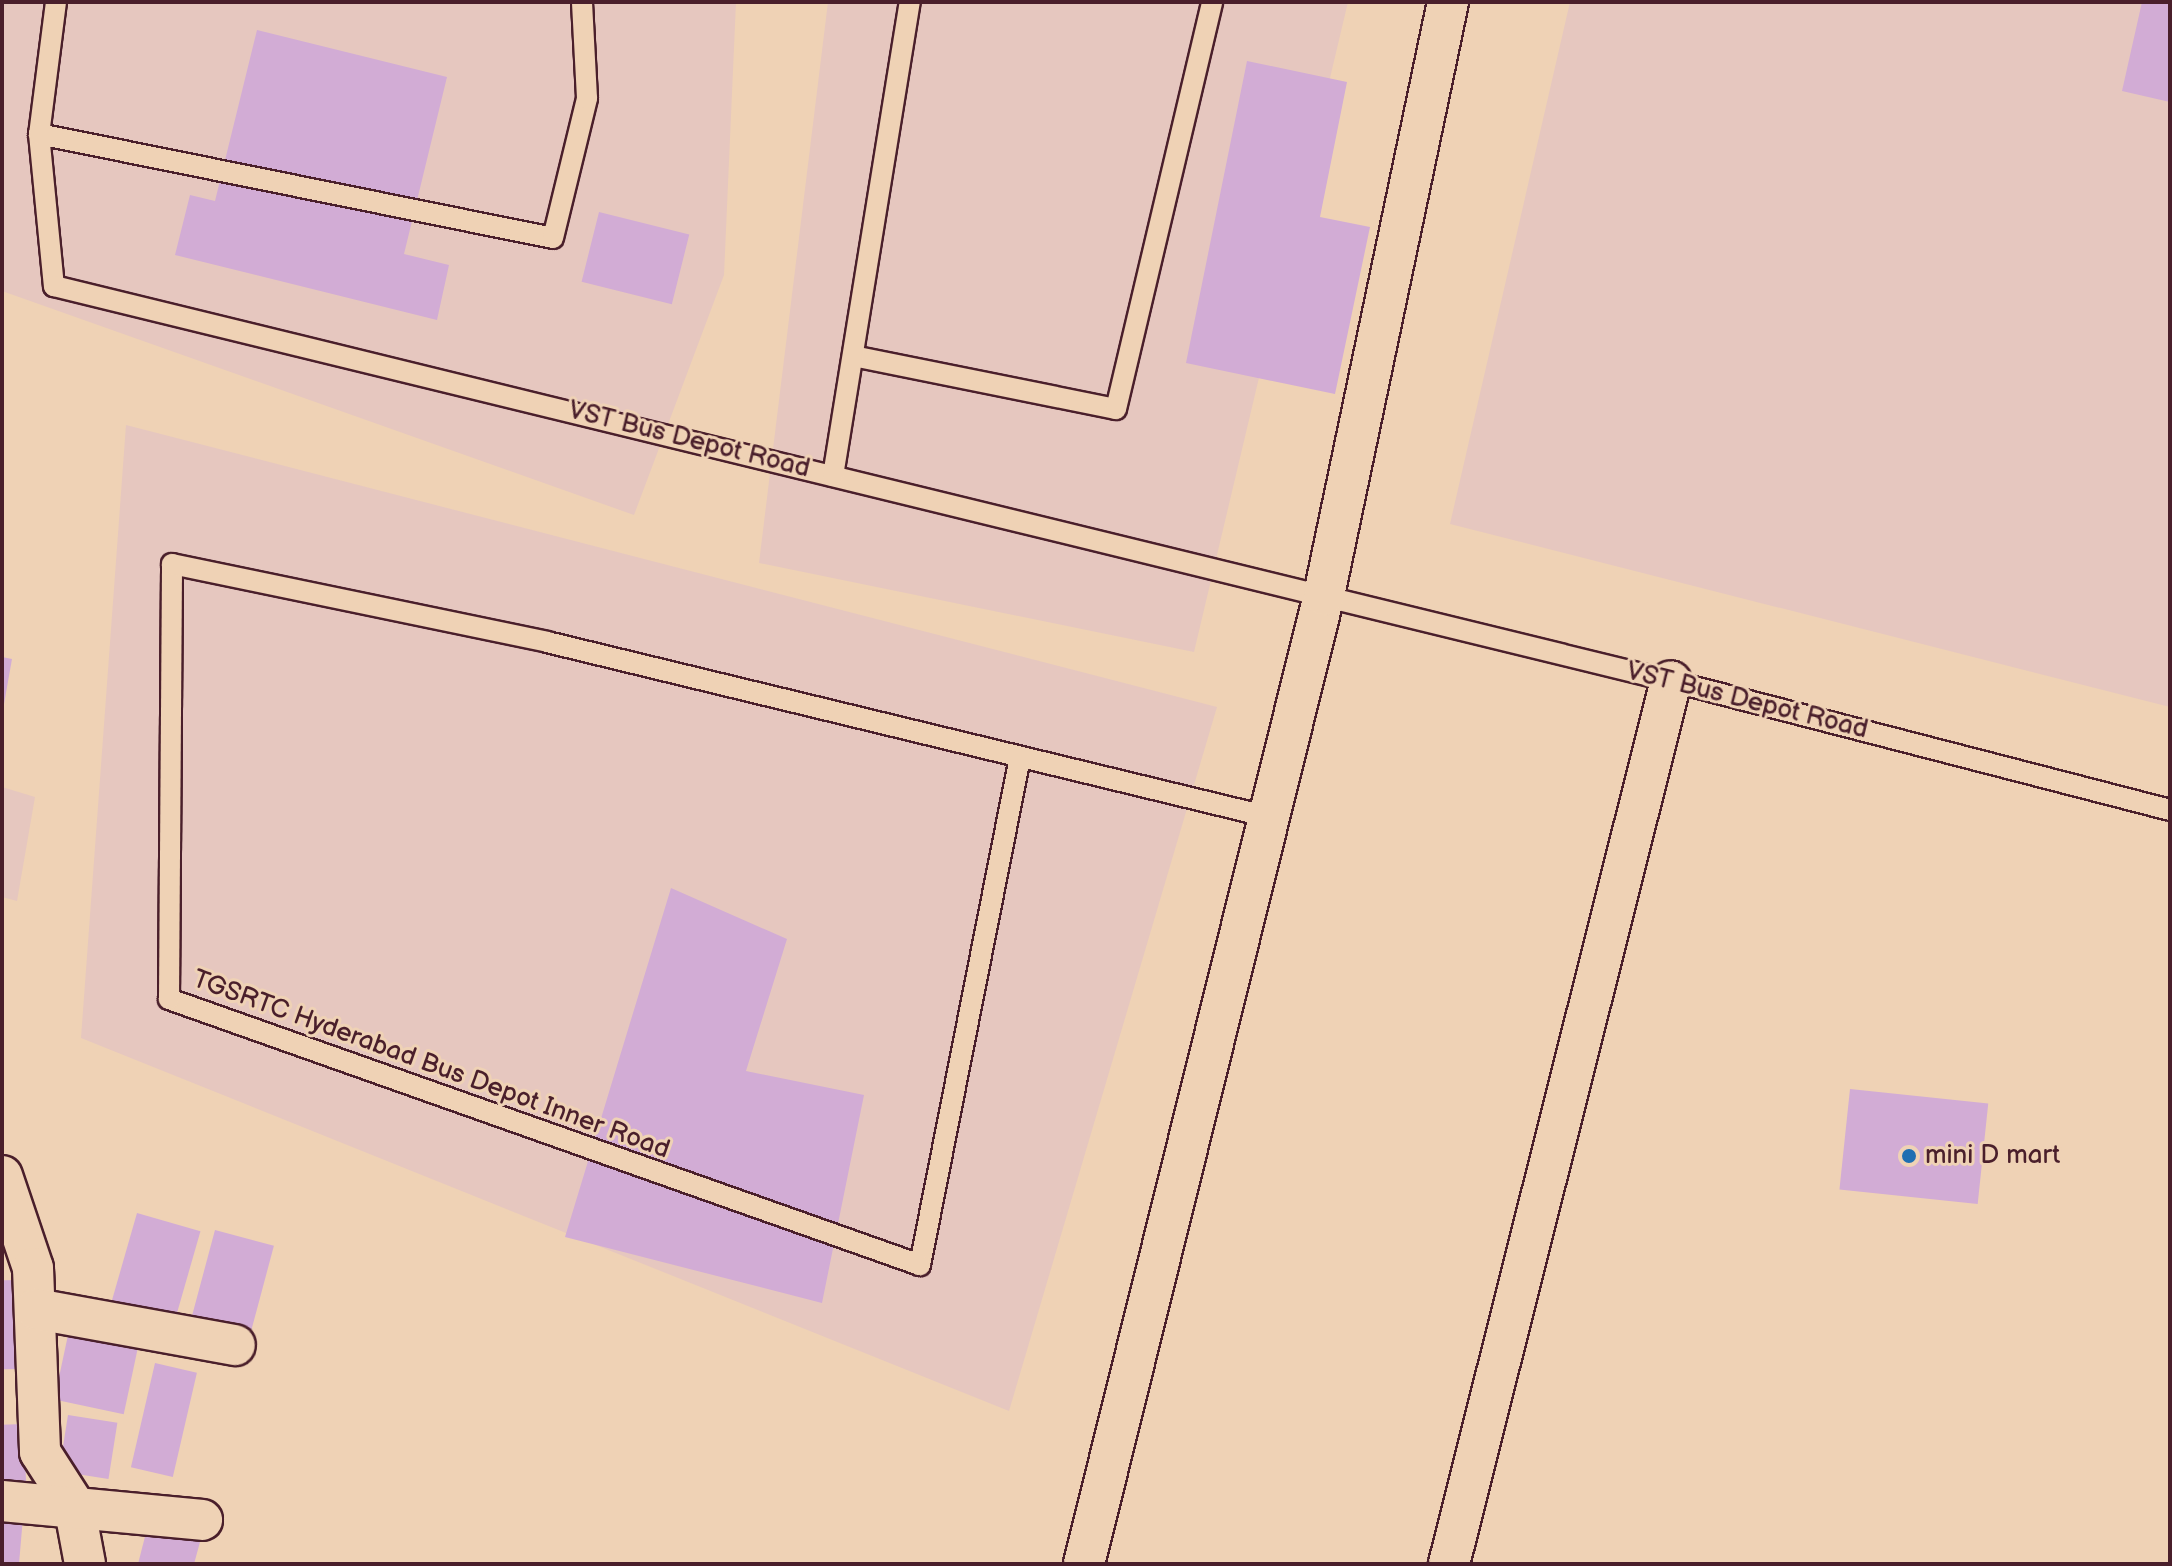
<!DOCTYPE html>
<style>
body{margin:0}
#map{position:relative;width:2172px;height:1566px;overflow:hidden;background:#efd2b5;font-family:"Balsamiq Sans",sans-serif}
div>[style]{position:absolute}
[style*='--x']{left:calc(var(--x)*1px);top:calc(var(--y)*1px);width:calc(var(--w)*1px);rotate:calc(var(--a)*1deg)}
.built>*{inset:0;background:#e6c7bf}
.building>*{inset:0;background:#d2acd5;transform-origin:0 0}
.roads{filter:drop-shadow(2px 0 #4a1f2b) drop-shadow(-2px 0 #4a1f2b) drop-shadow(0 2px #4a1f2b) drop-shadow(0 -2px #4a1f2b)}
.lane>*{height:20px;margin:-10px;padding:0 10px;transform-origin:10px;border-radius:10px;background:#efd2b5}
.street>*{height:40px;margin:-20px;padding:0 20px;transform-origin:20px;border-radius:20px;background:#efd2b5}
.dots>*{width:22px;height:22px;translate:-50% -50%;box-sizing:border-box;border:4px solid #efd2b5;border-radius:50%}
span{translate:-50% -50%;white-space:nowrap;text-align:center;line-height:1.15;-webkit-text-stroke:6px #efd2b5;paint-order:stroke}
.street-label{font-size:26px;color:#4a1f2b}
.poi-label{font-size:26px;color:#4a1f2b}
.left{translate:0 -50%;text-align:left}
.frame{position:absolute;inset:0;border:4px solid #4a1f2b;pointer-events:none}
</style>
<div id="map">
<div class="built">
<div style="clip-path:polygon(2px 2px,736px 2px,724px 275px,634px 515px,2px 291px)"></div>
<div style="clip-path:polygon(828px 2px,1348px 2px,1194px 652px,759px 563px)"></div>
<div style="clip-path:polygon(1570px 2px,2170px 2px,2170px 707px,1450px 524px)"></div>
<div style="clip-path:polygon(126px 425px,1217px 707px,1009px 1411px,81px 1038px)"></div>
<div style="clip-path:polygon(2px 787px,35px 797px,17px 901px,2px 897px)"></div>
</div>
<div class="building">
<div style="clip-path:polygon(2142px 2px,2170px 2px,2170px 102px,2122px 91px)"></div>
<div style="clip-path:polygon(257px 30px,447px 77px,404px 254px,449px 265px,437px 320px,175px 255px,190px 195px,215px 201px)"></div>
<div style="clip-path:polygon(1247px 61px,1347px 82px,1320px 217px,1370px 227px,1335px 394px,1186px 363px)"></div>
<div style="left:599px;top:212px;width:93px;height:72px;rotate:14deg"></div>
<div style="clip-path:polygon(2px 657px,12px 659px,4px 704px,2px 704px)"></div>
<div style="clip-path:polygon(671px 888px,787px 939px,746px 1071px,864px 1095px,822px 1303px,565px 1237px)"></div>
<div style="left:1850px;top:1089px;width:139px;height:101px;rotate:6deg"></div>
<div style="left:137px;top:1213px;width:66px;height:97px;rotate:16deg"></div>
<div style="left:215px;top:1230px;width:61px;height:91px;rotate:15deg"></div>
<div style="left:22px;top:1280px;width:89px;height:20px;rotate:89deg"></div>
<div style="left:68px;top:1335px;width:71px;height:66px;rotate:12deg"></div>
<div style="left:155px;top:1363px;width:43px;height:107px;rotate:13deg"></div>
<div style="left:68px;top:1415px;width:50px;height:57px;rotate:9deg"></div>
<div style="left:24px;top:1424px;width:72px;height:22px;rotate:88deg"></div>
<div style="clip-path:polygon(2px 1516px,23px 1517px,19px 1564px,2px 1564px)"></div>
<div style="clip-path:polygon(150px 1517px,203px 1531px,194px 1564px,138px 1564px)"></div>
</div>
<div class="roads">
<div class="lane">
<div style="--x:56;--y:2;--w:133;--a:97.3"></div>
<div style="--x:39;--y:134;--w:153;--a:84.4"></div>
<div style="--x:54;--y:286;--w:1665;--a:13.73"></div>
<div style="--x:1671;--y:681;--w:515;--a:14.49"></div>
<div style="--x:39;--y:134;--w:524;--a:11.44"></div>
<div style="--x:553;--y:238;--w:144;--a:-76.3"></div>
<div style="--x:587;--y:98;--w:96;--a:-93"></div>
<div style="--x:853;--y:356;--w:268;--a:11.4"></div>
<div style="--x:1116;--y:409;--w:418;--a:-76.7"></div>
<div style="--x:833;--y:476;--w:480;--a:-80.8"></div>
<div style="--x:1020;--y:757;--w:518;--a:101.14"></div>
<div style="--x:920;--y:1265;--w:797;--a:-160.5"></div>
<div style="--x:169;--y:999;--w:435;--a:-89.6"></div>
<div style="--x:172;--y:564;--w:383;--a:11.7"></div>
<div style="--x:547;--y:642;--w:743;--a:13.62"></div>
</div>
<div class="street">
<div style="--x:2;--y:1176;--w:97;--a:71.4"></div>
<div style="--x:33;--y:1268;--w:184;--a:87.8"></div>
<div style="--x:40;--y:1452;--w:63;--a:57.3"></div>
<div style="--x:74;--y:1505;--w:60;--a:79.4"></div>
<div style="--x:36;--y:1309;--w:202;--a:10.3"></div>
<div style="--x:2;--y:1501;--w:201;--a:5.4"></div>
<div style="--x:1084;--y:1564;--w:998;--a:-76.09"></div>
<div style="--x:1324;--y:595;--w:606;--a:-78.19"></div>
<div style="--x:1449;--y:1564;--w:910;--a:-75.89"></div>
</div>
</div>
<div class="dots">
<div style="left:1909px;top:1156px;background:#1f6fb2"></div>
</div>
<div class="street-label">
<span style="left:689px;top:440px;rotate:14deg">VST Bus Depot Road</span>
<span style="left:1747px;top:701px;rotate:14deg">VST Bus Depot Road</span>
<span style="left:431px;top:1065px;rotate:20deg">TGSRTC Hyderabad Bus Depot Inner Road</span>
</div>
<div class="poi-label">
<span class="left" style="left:1925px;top:1156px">mini D mart</span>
</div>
<div class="frame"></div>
</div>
